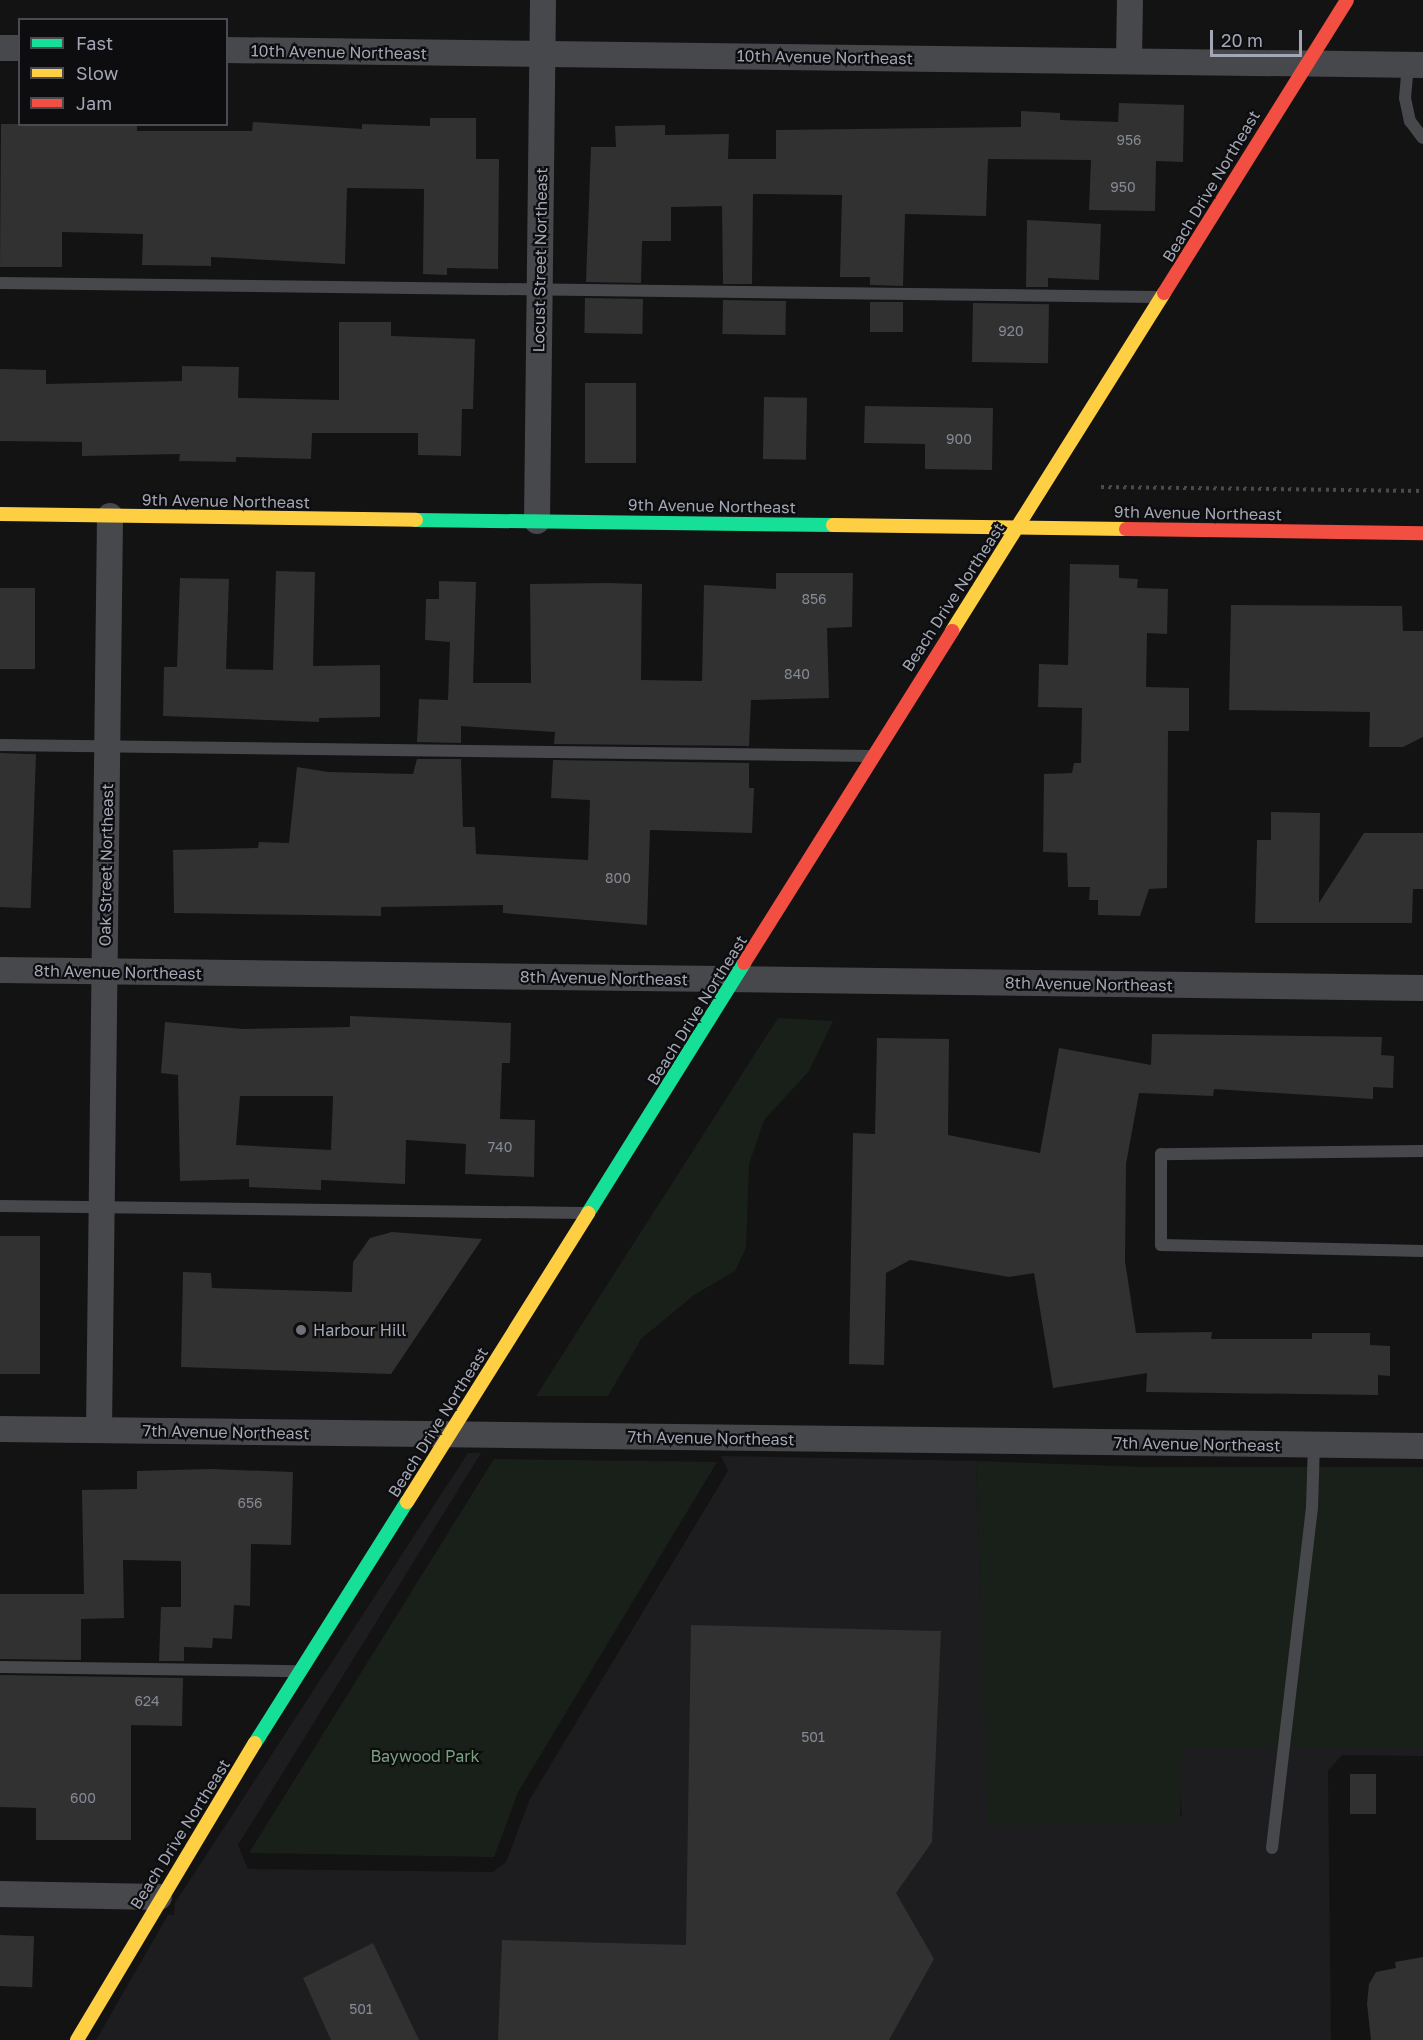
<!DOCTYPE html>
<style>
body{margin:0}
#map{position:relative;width:1423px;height:2040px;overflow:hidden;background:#131313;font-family:"Golos Text",sans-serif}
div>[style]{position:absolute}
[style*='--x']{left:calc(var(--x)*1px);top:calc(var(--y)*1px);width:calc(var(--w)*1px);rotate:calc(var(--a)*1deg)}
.built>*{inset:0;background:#1d1d1f}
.green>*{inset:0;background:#19201a}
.building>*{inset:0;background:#313132;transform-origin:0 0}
.path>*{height:4px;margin-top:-2px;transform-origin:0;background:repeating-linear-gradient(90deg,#49494e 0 3px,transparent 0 7.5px)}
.lane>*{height:12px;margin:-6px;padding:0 6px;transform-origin:6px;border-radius:6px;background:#47484c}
.street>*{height:26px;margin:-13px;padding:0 13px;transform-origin:13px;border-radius:13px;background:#47484c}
.fast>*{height:14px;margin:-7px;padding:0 7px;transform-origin:7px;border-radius:7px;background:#16e098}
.slow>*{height:14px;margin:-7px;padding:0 7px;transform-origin:7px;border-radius:7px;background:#ffcf43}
.jam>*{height:14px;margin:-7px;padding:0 7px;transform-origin:7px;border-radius:7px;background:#f24e42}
.dots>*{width:16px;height:16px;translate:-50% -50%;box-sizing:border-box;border:3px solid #0d0d0f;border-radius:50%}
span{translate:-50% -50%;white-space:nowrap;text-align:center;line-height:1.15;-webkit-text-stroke:4.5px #0d0d0f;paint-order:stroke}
.number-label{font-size:14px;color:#868a94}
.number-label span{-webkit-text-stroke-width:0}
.street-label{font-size:16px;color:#a3a7b5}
.poi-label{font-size:16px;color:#a3a7b5}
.left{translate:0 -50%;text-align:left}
.park-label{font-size:16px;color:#78a17e}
.legend{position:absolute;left:18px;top:18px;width:210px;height:108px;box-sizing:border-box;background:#0d0d0f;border:2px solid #494b51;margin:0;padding:8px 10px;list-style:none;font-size:18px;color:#a3a7b5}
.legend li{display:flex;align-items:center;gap:12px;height:30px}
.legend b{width:30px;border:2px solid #494b51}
.scale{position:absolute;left:1210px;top:30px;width:92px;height:27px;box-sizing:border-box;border:3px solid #a3a7b5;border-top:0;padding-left:8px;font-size:18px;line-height:21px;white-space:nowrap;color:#a3a7b5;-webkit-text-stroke:4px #0d0d0f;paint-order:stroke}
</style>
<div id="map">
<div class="built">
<div style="clip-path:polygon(468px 1453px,481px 1453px,238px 1845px,248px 1869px,493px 1872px,506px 1862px,530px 1799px,728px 1471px,721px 1456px,976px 1461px,989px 1826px,1182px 1816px,1176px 1747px,1423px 1747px,1423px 1756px,1342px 1755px,1328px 1771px,1331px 2040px,96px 2040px,168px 1915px,174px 1915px,175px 1903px)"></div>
</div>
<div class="green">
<div style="clip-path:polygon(778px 1018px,833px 1021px,809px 1071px,764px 1120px,749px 1164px,746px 1248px,735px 1271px,694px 1295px,641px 1339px,608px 1396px,536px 1396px)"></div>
<div style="clip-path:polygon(494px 1459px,717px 1462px,518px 1792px,494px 1857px,249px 1853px)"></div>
<div style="clip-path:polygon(976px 1461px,1146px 1467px,1423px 1467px,1423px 1747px,1182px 1747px,1180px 1822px,988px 1826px)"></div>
</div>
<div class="building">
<div style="clip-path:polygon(1119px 103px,1184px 105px,1183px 162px,1156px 161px,1155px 211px,1089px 210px,1091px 160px,988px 159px,986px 216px,905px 214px,903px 286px,870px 285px,870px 277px,840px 277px,842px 195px,753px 194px,752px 284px,723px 284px,722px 206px,671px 207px,671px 241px,642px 241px,641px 283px,586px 282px,591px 147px,616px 147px,615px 126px,665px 125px,665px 135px,729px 134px,728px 159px,776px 159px,776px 130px,1021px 127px,1021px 111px,1060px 113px,1060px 120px,1118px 122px)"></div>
<div style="clip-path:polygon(430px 118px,476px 118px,476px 159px,499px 159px,498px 269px,447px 268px,447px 275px,423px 274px,424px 189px,347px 188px,345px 264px,211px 257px,211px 266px,142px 265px,143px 234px,62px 232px,62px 267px,0 267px,1px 124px,137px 124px,137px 131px,252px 131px,253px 122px,362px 129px,362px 124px,430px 126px)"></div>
<div style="clip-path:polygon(1027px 220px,1101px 224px,1099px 280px,1048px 278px,1048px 287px,1026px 287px)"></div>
<div style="left:585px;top:298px;width:58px;height:35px;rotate:1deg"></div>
<div style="left:723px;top:300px;width:63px;height:34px;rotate:1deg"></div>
<div style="left:870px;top:302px;width:33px;height:30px"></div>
<div style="left:973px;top:303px;width:76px;height:59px;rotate:1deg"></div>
<div style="clip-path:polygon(339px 322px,391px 322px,391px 336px,475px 339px,473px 409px,462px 409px,461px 456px,418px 455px,418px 433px,312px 433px,311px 459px,236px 457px,236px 462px,179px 461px,180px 454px,82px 456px,82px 442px,0 441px,0 369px,46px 370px,46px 384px,182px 381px,182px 366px,239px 367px,238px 398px,339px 400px)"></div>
<div style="left:585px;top:383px;width:51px;height:80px"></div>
<div style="left:764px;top:397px;width:43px;height:62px;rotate:1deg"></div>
<div style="clip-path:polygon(865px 406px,993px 408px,992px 470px,925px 469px,925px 444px,864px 443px)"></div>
<div style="clip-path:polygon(1070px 564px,1119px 565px,1119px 578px,1138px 579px,1137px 588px,1168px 589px,1167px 634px,1147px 633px,1146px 687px,1189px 688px,1189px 731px,1168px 731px,1167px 888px,1149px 889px,1140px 916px,1098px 915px,1098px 900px,1089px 900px,1090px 887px,1068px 887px,1067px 853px,1043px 852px,1044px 774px,1072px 773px,1074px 763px,1081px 763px,1082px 708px,1038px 707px,1039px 664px,1068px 665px)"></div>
<div style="clip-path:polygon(276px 571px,315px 572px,313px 666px,380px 665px,380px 717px,319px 718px,319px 722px,163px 716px,164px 667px,177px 667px,180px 578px,229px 579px,226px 669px,273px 670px)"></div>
<div style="clip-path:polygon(776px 573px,853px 573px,852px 627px,827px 628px,829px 698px,751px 700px,749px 746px,554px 744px,555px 732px,461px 726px,461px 743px,417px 742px,419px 699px,448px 700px,450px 642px,425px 640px,426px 599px,439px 599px,439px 581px,476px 582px,473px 683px,531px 683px,530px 584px,608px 583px,642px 584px,641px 680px,702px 681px,704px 585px,776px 589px)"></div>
<div style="left:0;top:588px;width:35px;height:81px"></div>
<div style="clip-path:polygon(1231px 605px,1402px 606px,1403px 631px,1423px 631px,1423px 737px,1403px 747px,1369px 747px,1370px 712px,1229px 710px)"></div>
<div style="left:0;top:753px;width:36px;height:154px;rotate:2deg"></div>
<div style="clip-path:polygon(417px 759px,461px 759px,463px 827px,475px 827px,476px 854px,588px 860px,590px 800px,551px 798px,553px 760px,749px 763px,749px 788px,754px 788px,752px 833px,650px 830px,647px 925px,503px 913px,503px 905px,381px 907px,381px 916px,174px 913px,173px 850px,258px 848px,259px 842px,289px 843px,297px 767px,328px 772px,413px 774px)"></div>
<div style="clip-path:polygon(1271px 812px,1320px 813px,1319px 903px,1364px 833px,1423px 833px,1423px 889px,1413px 889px,1412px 923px,1255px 923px,1257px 840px,1271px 840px)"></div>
<div style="clip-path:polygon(evenodd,350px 1016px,511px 1023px,510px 1063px,502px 1063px,500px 1119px,535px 1120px,534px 1177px,465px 1174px,466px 1144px,406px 1140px,405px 1184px,321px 1180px,321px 1190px,249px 1187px,249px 1179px,180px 1181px,178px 1075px,161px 1073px,165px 1022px,243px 1029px,350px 1027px,350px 1016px,240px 1096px,333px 1096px,331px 1150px,236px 1145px,240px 1096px)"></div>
<div style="clip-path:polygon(1152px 1034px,1382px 1037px,1381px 1055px,1394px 1056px,1393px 1088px,1373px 1087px,1373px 1099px,1214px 1089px,1213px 1096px,1139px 1093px,1126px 1164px,1125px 1261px,1136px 1333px,1212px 1332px,1211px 1339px,1312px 1339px,1312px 1333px,1370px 1333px,1370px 1345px,1390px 1346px,1390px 1376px,1378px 1375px,1378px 1395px,1146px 1392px,1147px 1373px,1053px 1388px,1034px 1273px,1009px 1277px,910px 1260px,886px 1273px,884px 1365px,849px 1364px,853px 1133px,875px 1134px,877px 1038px,949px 1039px,948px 1135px,1040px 1153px,1059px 1048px,1151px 1065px)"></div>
<div style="clip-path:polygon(392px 1232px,482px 1239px,391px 1374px,181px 1367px,183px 1272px,211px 1273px,212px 1288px,352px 1292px,353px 1262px,370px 1238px)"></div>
<div style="left:0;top:1236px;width:40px;height:138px"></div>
<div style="clip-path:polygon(210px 1469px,293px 1472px,291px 1545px,251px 1544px,250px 1606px,234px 1605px,232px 1639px,213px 1638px,212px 1648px,184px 1647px,184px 1661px,159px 1661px,161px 1607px,181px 1607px,181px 1561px,123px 1560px,124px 1618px,81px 1619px,81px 1660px,0 1659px,0 1594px,84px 1594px,82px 1490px,137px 1489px,137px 1471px)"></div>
<div style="clip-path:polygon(691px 1625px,941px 1631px,932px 1842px,896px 1893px,934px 1959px,889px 2040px,498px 2040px,502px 1940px,686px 1945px)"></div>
<div style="clip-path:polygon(0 1675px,183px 1678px,182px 1726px,131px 1725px,131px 1840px,36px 1840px,36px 1808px,0 1807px)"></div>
<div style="left:1350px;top:1774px;width:26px;height:40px"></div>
<div style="left:0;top:1935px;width:34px;height:51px;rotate:2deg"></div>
<div style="clip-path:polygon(373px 1943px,419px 2040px,331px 2040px,303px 1978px)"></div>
<div style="clip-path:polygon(1423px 1957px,1423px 2040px,1371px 2040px,1367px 2004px,1369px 1984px,1376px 1972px,1396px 1968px,1395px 1962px)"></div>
</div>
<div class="path">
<div style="--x:1101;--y:487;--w:322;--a:0.7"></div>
</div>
<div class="lane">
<div style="--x:1408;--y:64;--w:34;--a:95"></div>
<div style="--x:1405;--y:98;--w:24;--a:78"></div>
<div style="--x:1410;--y:121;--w:21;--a:53"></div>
<div style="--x:0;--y:283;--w:1156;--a:0.69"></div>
<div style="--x:0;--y:745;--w:870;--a:0.72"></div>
<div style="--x:1423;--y:1151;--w:262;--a:179.3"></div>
<div style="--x:1161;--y:1154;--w:91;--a:90"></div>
<div style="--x:1161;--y:1245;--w:262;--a:1.3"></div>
<div style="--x:0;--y:1206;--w:583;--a:0.69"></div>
<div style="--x:0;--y:1667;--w:296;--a:0.8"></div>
<div style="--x:1272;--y:1848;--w:343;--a:-83.3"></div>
<div style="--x:1312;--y:1507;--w:62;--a:-88.2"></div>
</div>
<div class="street">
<div style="--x:0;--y:48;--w:20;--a:0"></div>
<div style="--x:226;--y:50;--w:1197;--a:0.72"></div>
<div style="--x:1129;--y:61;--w:61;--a:-89.1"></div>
<div style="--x:537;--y:521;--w:521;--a:-89.34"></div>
<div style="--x:0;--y:970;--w:1423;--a:0.72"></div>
<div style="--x:0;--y:1429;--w:1423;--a:0.68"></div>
<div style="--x:99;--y:1430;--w:914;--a:-89.31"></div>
<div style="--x:0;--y:1894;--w:159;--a:1.1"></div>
</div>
<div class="fast">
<div style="--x:416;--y:520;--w:417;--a:0.7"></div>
<div style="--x:588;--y:1213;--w:295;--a:-58"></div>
<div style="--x:255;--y:1743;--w:285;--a:-57.8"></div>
</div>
<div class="slow">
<div style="--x:0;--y:514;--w:416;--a:0.8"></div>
<div style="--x:833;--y:525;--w:293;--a:0.8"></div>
<div style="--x:952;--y:631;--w:399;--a:-57.9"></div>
<div style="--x:407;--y:1502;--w:341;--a:-57.9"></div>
<div style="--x:77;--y:2040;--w:346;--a:-59.1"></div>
</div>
<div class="jam">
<div style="--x:1164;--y:293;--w:345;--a:-58"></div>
<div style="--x:1126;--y:529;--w:297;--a:0.8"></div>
<div style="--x:744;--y:963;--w:392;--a:-57.9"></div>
</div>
<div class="dots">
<div style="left:301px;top:1330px;background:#71737c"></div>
</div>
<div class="number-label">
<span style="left:1129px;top:140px">956</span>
<span style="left:1123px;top:187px">950</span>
<span style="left:1011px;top:331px">920</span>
<span style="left:959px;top:439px">900</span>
<span style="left:814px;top:599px">856</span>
<span style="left:797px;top:674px">840</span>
<span style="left:618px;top:878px">800</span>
<span style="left:500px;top:1147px">740</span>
<span style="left:250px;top:1503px">656</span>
<span style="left:147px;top:1701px">624</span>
<span style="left:813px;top:1737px">501</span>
<span style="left:83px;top:1798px">600</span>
<span style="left:361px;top:2009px">501</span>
</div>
<div class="street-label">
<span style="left:339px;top:52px;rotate:1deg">10th Avenue Northeast</span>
<span style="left:825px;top:57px;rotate:1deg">10th Avenue Northeast</span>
<span style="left:1211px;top:186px;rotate:-59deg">Beach Drive Northeast</span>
<span style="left:540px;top:260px;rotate:-89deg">Locust Street Northeast</span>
<span style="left:226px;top:501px;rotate:1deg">9th Avenue Northeast</span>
<span style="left:712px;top:506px;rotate:1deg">9th Avenue Northeast</span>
<span style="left:1198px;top:513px;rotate:1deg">9th Avenue Northeast</span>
<span style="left:953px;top:597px;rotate:-57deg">Beach Drive Northeast</span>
<span style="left:106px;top:865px;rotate:-89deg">Oak Street Northeast</span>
<span style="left:118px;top:972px;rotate:1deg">8th Avenue Northeast</span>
<span style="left:604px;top:978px;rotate:1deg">8th Avenue Northeast</span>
<span style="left:1089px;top:984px;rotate:1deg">8th Avenue Northeast</span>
<span style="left:697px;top:1010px;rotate:-58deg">Beach Drive Northeast</span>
<span style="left:438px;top:1422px;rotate:-58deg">Beach Drive Northeast</span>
<span style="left:226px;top:1432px;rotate:1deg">7th Avenue Northeast</span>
<span style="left:711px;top:1438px;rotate:1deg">7th Avenue Northeast</span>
<span style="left:1197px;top:1444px;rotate:1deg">7th Avenue Northeast</span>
<span style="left:180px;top:1834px;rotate:-58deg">Beach Drive Northeast</span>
</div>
<div class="poi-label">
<span class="left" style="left:313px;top:1330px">Harbour Hill</span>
</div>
<div class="park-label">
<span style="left:425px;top:1756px">Baywood Park</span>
</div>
<ul class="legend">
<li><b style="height:8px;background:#16e098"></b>Fast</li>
<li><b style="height:8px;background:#ffcf43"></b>Slow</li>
<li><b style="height:8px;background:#f24e42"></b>Jam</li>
</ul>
<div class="scale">20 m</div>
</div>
